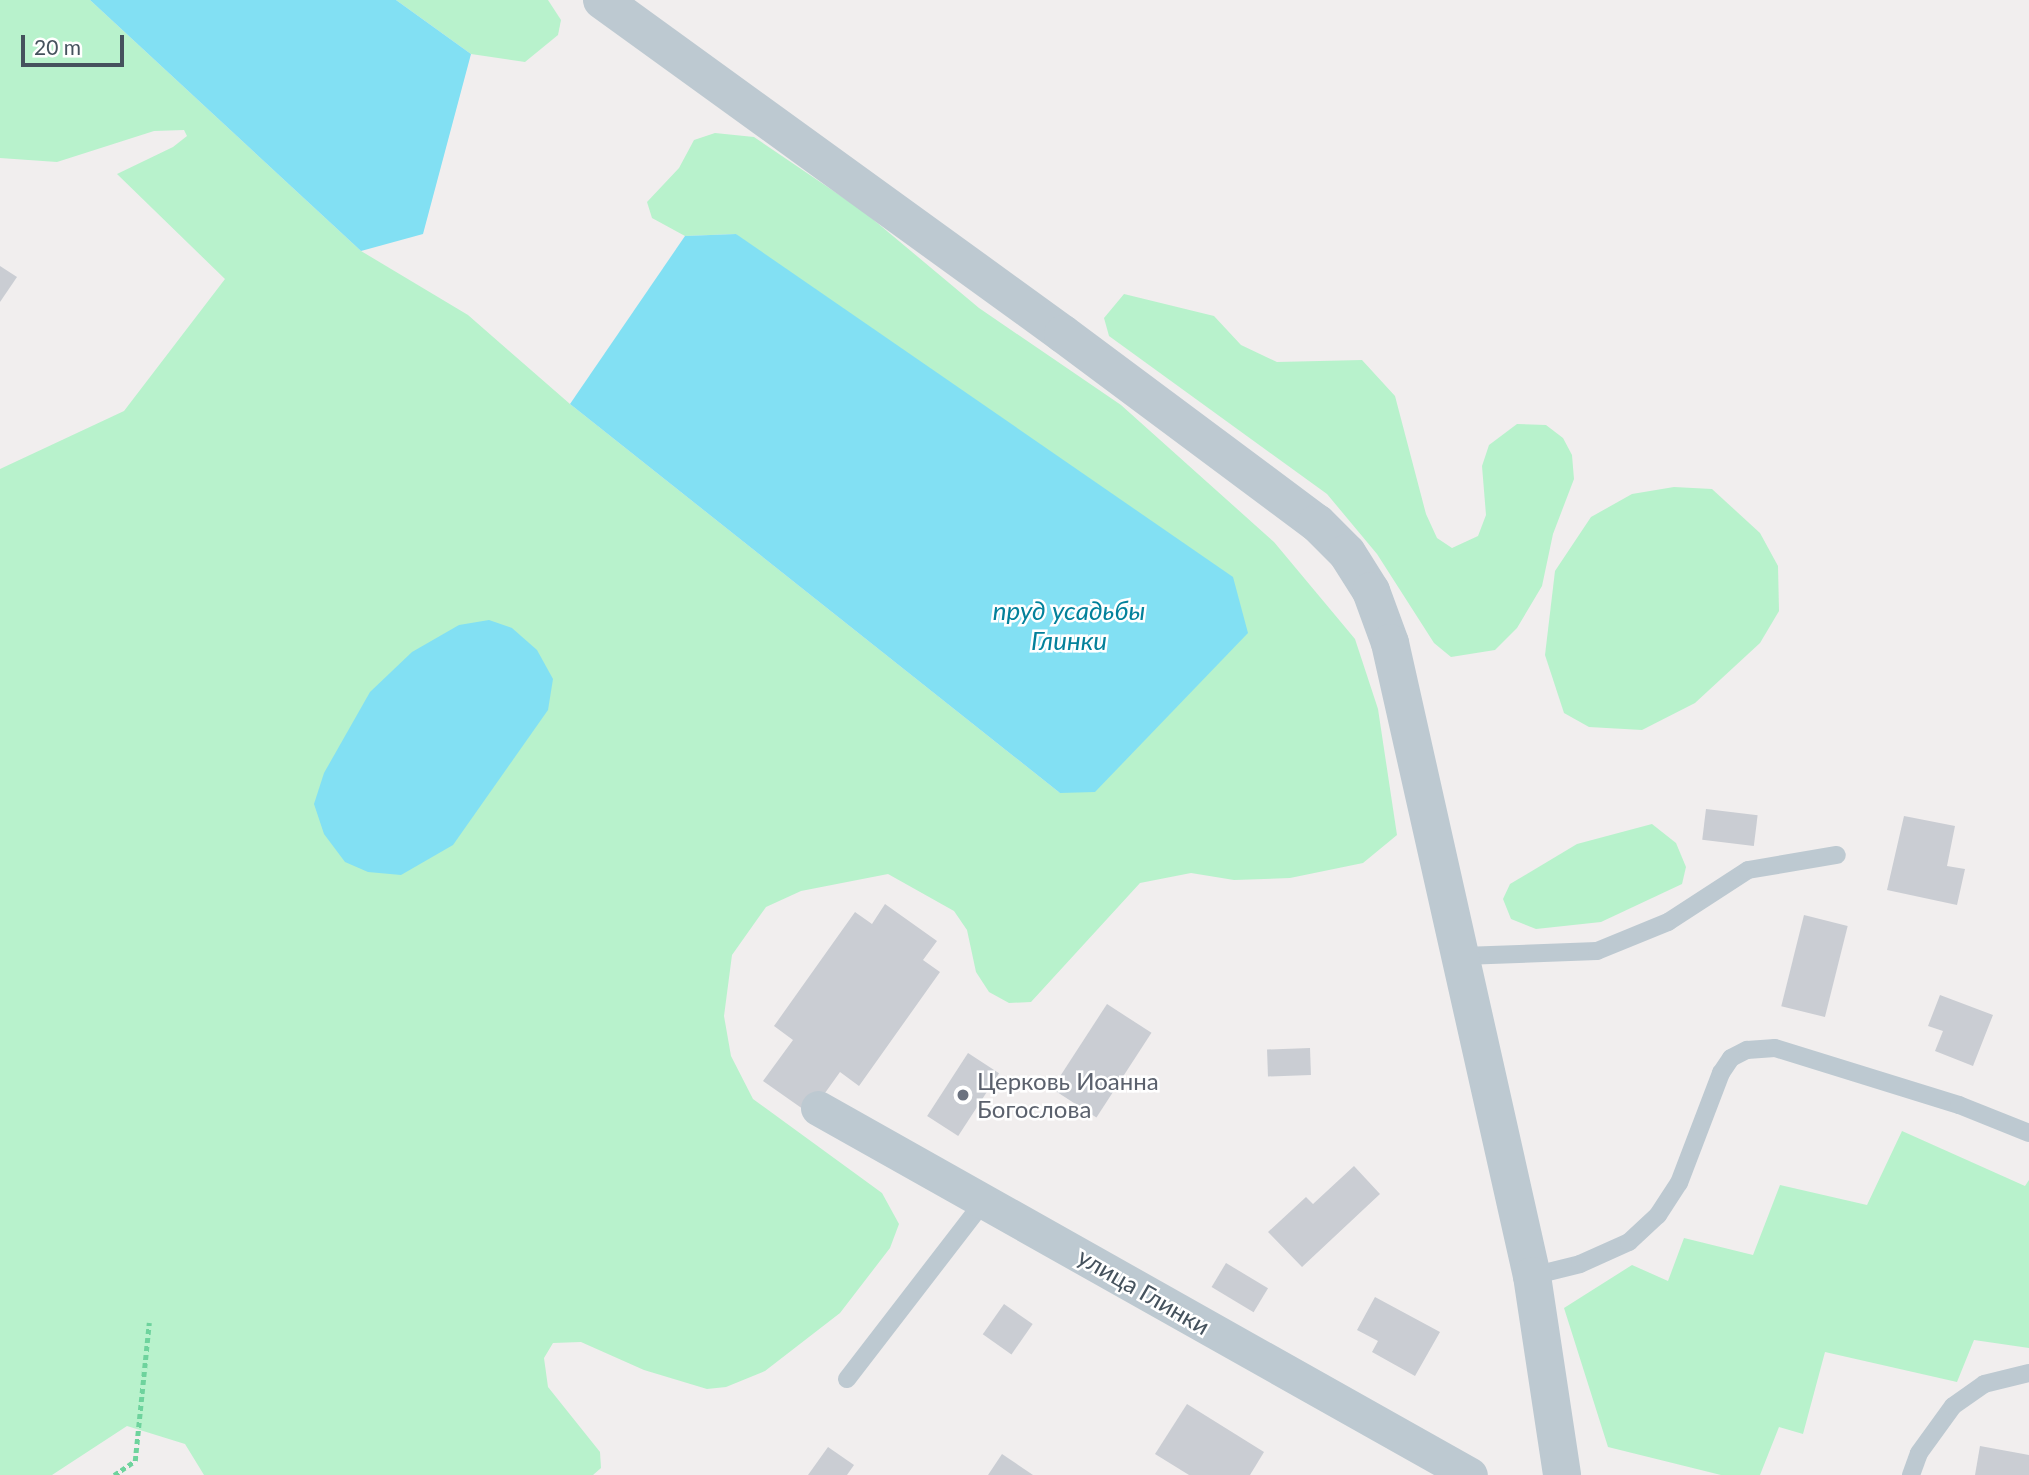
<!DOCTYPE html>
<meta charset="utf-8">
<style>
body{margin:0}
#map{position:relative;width:2029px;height:1475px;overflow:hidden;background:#f1eeee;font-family:Lato,sans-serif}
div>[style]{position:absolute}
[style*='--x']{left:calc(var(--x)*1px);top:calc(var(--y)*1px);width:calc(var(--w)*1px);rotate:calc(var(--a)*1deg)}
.green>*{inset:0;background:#b8f2cc}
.water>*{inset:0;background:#82e0f3}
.building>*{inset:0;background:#cacdd3;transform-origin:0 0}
.path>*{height:4.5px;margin-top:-2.25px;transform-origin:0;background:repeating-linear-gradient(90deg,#6ed39d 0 5px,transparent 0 8.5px)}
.service>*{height:18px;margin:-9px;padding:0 9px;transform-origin:9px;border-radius:9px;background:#bdc9d1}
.minor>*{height:35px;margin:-17.5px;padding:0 17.5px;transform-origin:17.5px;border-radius:17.5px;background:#bdc9d1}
.tertiary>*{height:38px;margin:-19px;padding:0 19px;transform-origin:19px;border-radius:19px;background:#bdc9d1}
.dots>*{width:19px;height:19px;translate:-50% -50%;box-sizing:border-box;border:4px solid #fff;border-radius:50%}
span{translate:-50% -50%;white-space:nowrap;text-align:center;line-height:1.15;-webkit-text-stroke:5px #fff;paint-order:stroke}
.worship-label{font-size:24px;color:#5b616d}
.left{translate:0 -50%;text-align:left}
.street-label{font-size:24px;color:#45525d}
.water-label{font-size:26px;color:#03819b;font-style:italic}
.scale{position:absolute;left:21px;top:35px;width:103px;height:32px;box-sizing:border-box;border:4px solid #45525d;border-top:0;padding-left:9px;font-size:21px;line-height:24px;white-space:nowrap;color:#45525d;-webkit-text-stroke:5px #fff;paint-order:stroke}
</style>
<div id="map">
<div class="green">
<div style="clip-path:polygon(0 0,90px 0,361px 251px,468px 315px,570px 404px,1060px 793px,736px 234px,685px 236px,652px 218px,647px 202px,679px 168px,694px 140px,715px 133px,754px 137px,863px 211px,979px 308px,1121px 405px,1274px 542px,1355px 639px,1378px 709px,1397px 835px,1363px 863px,1290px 878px,1234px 880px,1191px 873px,1140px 883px,1031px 1002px,1009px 1003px,989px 992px,976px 972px,967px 930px,954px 911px,888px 874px,801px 891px,766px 907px,732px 955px,724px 1016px,731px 1056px,753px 1099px,882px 1193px,899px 1224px,890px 1248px,840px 1313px,765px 1371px,726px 1387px,707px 1389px,644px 1370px,581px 1342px,553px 1343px,544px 1358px,548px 1387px,600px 1452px,601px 1468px,593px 1475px,204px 1475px,185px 1444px,127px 1426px,52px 1475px,0 1475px,0 469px,124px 411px,225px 279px,117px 174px,173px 147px,187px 136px,184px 130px,154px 131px,57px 162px,0 158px)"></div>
<div style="clip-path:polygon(396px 0,548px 0,561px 20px,558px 35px,525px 62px,471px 54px)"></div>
<div style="clip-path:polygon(1124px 294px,1214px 316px,1241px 345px,1277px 362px,1362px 360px,1395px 396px,1426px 514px,1437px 538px,1452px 548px,1478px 536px,1486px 515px,1482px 466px,1489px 445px,1517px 424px,1546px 425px,1563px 438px,1572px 455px,1574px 479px,1553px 534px,1542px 586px,1517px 628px,1495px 650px,1451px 657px,1434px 643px,1377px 554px,1327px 494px,1109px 336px,1104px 318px)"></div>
<div style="clip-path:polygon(1674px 487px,1712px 489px,1760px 533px,1778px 566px,1779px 611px,1760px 643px,1695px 703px,1642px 730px,1589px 727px,1564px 713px,1545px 655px,1555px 571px,1591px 517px,1632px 494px)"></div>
<div style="clip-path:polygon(1652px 824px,1676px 843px,1686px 867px,1682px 884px,1601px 922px,1536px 929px,1511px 919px,1503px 899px,1510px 884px,1577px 844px)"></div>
<div style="clip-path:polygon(1902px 1131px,2025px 1186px,2029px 1180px,2029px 1348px,1974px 1340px,1957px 1382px,1825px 1352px,1803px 1434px,1779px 1427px,1760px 1475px,1721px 1475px,1608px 1447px,1564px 1308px,1632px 1265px,1668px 1281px,1684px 1238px,1753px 1255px,1780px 1185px,1867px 1205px)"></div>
</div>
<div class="water">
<div style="clip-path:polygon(90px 0,396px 0,471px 54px,423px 234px,361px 251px)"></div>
<div style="clip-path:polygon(736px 234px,1233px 577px,1248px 633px,1095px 792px,1060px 793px,570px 404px,685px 236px)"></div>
<div style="clip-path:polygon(489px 620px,512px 628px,537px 650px,553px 679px,548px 710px,453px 845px,401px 875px,368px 872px,345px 862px,324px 834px,314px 804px,324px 773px,370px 692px,412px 652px,459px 625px)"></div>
</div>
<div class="building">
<div style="clip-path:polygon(0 266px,17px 277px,0 302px)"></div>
<div style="left:1706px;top:809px;width:52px;height:31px;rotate:7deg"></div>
<div style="clip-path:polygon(1904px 816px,1955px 826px,1947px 866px,1965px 869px,1957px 905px,1887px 890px)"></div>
<div style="clip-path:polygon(885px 904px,937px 941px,923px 960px,940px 972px,859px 1086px,840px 1072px,810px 1114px,763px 1081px,793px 1040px,774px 1026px,855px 912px,872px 924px)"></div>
<div style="left:1804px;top:915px;width:45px;height:94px;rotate:14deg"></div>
<div style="clip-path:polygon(1940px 995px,1993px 1015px,1973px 1066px,1935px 1051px,1943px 1031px,1928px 1026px)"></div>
<div style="left:1107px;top:1004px;width:53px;height:101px;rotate:33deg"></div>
<div style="left:1310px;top:1048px;width:27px;height:43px;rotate:88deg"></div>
<div style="left:968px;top:1053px;width:37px;height:75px;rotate:33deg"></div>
<div style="clip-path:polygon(1354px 1166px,1380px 1194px,1302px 1267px,1268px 1232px,1306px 1197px,1313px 1204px)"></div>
<div style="left:1226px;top:1263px;width:49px;height:28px;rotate:31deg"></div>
<div style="clip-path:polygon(1375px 1297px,1440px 1332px,1415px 1376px,1372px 1352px,1378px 1341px,1357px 1330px)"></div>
<div style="left:1004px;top:1304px;width:35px;height:37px;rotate:35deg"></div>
<div style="clip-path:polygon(1187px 1404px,1264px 1452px,1250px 1475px,1189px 1475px,1155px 1454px)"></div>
<div style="clip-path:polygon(1980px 1446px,2029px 1455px,2029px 1475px,1975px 1475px)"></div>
<div style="clip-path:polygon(828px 1447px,854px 1465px,847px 1475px,808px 1475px)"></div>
<div style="clip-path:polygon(1002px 1454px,1033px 1475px,988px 1475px)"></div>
</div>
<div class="path">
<div style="--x:114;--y:1475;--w:25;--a:-34"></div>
<div style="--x:135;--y:1461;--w:139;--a:-84.2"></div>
</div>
<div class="service">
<div style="--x:1463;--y:956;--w:134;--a:-2.1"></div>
<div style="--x:1597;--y:951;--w:77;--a:-22.2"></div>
<div style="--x:1668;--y:922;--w:95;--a:-33"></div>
<div style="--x:1748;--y:870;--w:90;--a:-9.6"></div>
<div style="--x:1532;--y:1276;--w:49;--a:-14"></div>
<div style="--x:1580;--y:1264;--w:54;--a:-24.2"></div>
<div style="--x:1629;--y:1242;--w:40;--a:-43"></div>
<div style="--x:1658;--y:1215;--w:38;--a:-57"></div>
<div style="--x:1679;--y:1183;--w:118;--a:-69.1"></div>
<div style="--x:1721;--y:1073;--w:18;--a:-56"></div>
<div style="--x:1731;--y:1058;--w:18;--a:-27"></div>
<div style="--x:1747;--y:1050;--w:28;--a:-4"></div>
<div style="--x:1775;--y:1048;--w:193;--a:17.2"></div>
<div style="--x:1959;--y:1105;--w:75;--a:21.8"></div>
<div style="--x:847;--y:1379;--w:226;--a:-52.4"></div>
<div style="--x:1911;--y:1475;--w:23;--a:-70"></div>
<div style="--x:1919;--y:1453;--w:58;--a:-54.1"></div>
<div style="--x:1953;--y:1406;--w:38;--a:-35"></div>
<div style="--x:1984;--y:1384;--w:46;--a:-13.7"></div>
</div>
<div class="minor">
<div style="--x:818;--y:1108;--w:748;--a:29.37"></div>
</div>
<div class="tertiary">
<div style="--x:602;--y:0;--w:569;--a:35.92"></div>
<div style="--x:1063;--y:334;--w:317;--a:36.7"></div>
<div style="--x:1317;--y:523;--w:42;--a:45"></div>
<div style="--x:1347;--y:553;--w:45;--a:57.7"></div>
<div style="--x:1371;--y:591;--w:55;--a:69.9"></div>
<div style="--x:1390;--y:643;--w:649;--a:77.36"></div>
<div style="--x:1532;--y:1276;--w:201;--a:81.4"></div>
</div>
<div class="dots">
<div style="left:963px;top:1095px;background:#6b7280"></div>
</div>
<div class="worship-label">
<span class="left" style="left:977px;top:1095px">Церковь Иоанна<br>Богослова</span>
</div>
<div class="street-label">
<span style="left:1144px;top:1291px;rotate:30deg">улица Глинки</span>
</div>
<div class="water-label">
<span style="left:1069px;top:626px">пруд усадьбы<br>Глинки</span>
</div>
<div class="scale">20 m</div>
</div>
